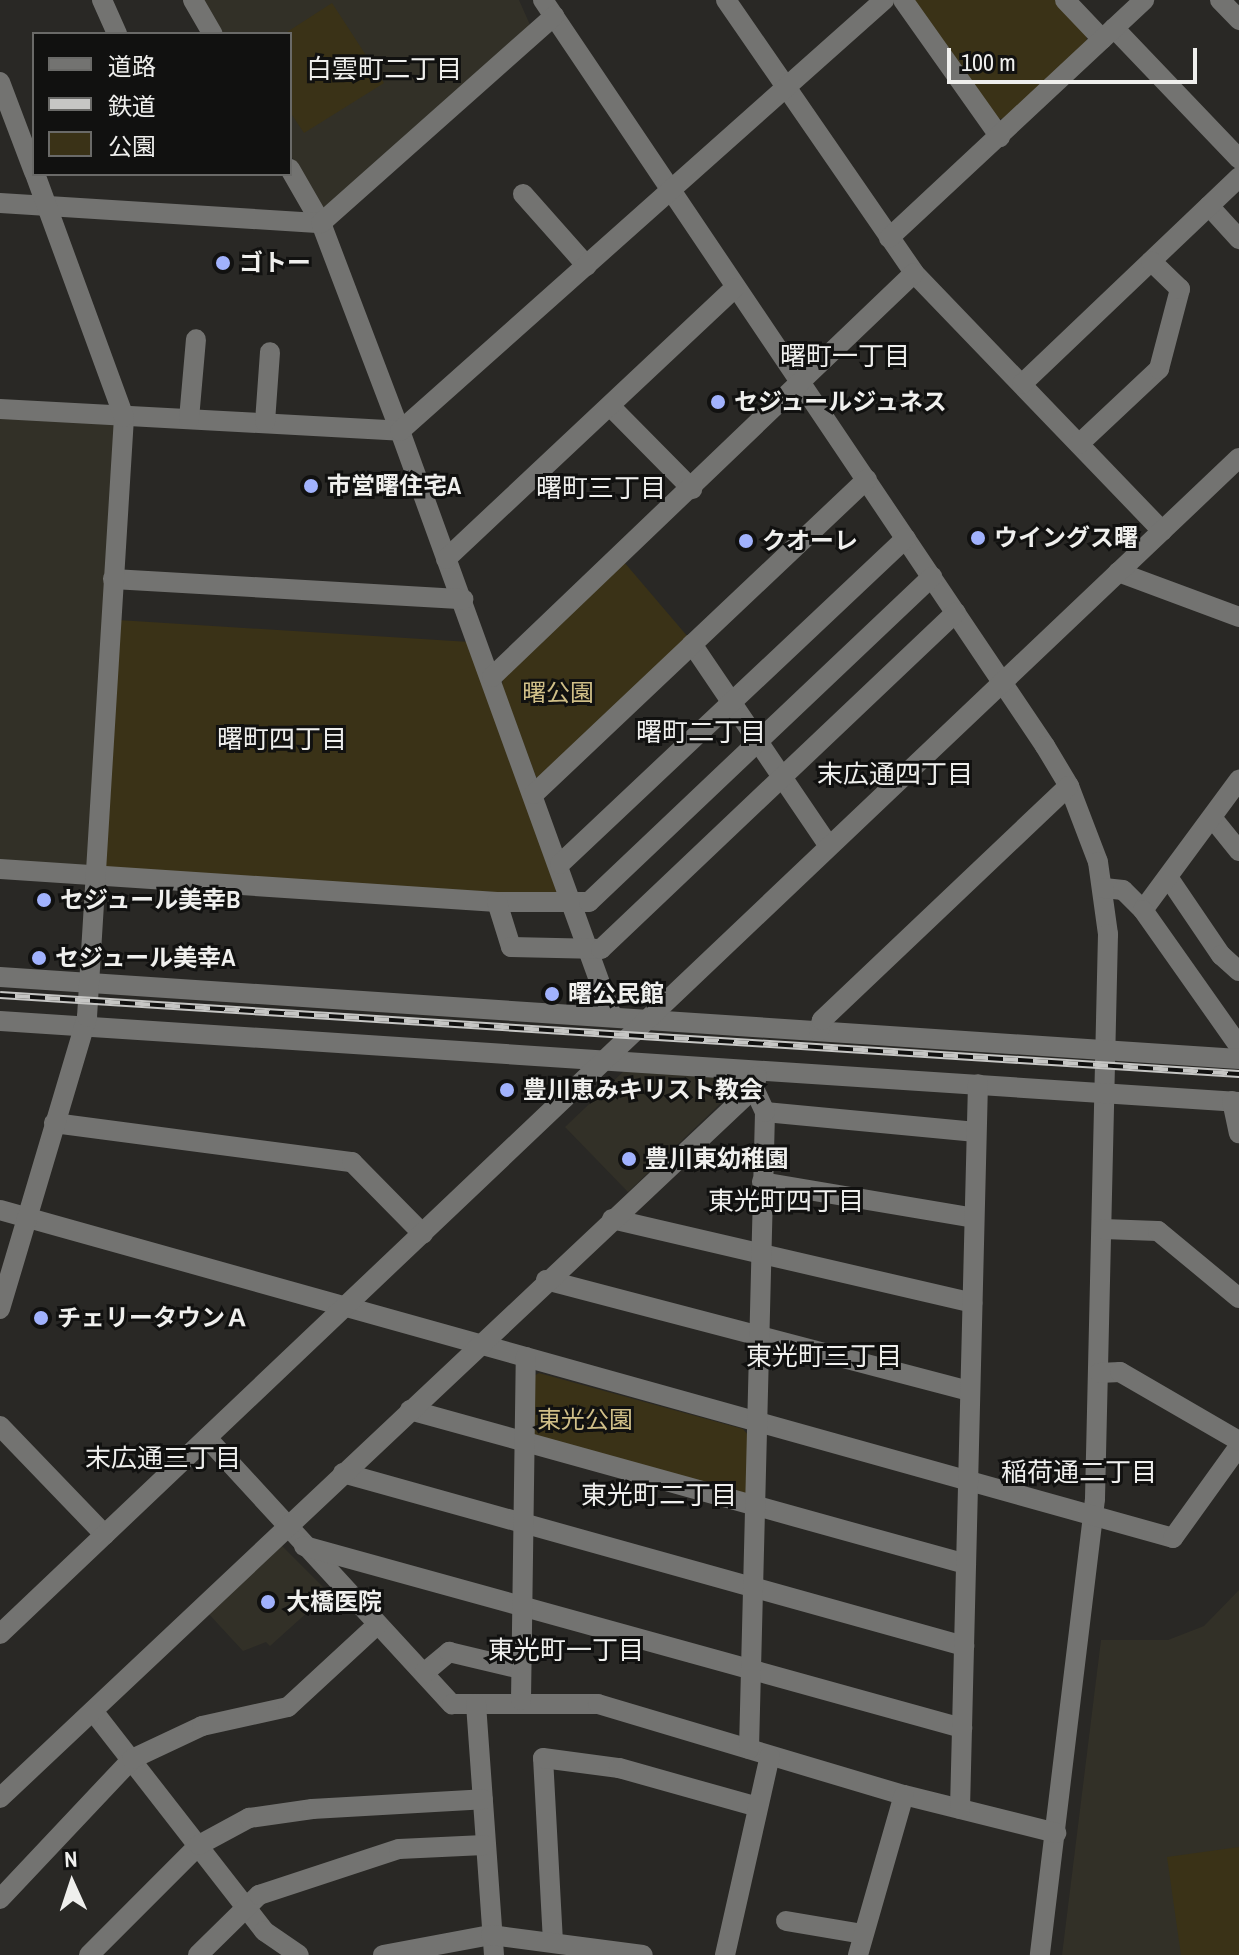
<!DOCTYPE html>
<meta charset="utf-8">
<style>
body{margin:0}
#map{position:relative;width:1239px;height:1955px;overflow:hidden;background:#292825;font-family:"Archivo Narrow","Noto Sans JP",sans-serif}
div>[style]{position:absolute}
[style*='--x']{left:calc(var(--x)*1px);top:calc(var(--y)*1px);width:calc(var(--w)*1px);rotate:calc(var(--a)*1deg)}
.built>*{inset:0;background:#323027}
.green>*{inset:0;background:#3a3217}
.minor>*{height:20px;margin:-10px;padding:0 10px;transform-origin:10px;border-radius:10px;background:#737371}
.rail>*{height:8px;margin-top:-4px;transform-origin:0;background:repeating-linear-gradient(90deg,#111110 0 15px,#c6c6c4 0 30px);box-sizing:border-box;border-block:2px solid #c6c6c4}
.dots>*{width:22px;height:22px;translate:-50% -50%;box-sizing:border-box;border:4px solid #111110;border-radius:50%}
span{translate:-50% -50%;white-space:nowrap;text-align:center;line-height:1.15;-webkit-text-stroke:6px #111110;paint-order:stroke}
.poi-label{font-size:24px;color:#efefed;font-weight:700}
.left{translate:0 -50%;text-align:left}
.park-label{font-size:24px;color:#d0bf88}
.neighbourhood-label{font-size:26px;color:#efefed}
.legend{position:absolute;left:32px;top:32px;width:260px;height:144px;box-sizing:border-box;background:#111110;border:2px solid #6a6a68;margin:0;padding:10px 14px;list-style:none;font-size:24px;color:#efefed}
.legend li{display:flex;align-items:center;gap:16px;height:40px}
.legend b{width:40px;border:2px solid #6a6a68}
.north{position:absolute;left:32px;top:1843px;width:80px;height:80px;-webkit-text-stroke:6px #111110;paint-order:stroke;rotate:357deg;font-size:22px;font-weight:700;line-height:32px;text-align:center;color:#efefed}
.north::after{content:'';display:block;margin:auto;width:28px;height:36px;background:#efefed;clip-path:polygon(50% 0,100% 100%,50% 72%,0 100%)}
.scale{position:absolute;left:947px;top:48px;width:250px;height:36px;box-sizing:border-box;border:4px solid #efefed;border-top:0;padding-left:10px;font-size:24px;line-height:28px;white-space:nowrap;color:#efefed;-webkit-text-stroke:6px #111110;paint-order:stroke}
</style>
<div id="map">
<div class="built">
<div style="clip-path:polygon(199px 0,519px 0,531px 27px,323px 210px,290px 154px,290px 34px,219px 34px)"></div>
<div style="clip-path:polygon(0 415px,112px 422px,116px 429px,90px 863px,82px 868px,0 862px)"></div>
<div style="clip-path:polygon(626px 1069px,742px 1076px,743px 1082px,628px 1192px,565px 1127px)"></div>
<div style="clip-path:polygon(279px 1543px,329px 1593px,270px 1646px,266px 1642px,243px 1651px,207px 1612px)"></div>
<div style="clip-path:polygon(1239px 1590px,1239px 1955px,1062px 1955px,1101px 1640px,1168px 1640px,1204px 1626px)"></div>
</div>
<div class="green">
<div style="clip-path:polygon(913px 0,1056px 0,1086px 32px,1087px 42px,1007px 118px,997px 119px)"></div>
<div style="clip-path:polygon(332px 3px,384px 83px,304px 133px,290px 112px,290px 34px,284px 34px)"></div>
<div style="clip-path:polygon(624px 562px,688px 637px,542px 777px,536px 777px,502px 686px,503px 677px)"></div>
<div style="clip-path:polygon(118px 620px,470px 642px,558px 896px,109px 869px,103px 863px)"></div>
<div style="clip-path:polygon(539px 1373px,743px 1429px,749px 1436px,748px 1493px,742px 1497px,532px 1434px,532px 1377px)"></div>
<div style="clip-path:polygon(1239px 1847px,1239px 1955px,1181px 1955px,1167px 1857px)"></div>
</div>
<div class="minor">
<div style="--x:102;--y:0;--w:37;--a:66"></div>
<div style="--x:193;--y:0;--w:39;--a:60"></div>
<div style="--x:543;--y:0;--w:899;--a:56.06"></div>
<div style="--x:1045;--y:746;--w:47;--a:59"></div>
<div style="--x:1069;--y:786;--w:81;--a:69.1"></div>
<div style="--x:1098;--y:862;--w:73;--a:82.1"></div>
<div style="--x:1108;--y:934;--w:565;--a:91.32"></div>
<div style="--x:1095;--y:1499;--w:459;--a:96.9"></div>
<div style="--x:726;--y:0;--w:331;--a:55.4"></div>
<div style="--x:914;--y:273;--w:358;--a:46.1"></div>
<div style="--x:903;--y:0;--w:168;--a:54.7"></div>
<div style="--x:1065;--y:0;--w:54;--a:46.5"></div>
<div style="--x:1220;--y:0;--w:28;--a:46"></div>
<div style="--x:1114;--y:28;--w:181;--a:46.3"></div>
<div style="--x:0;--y:82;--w:96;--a:69.3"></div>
<div style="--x:290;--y:169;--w:62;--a:60.1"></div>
<div style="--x:321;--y:223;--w:222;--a:69.2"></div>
<div style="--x:400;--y:431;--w:622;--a:70.08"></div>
<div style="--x:523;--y:194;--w:96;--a:48.4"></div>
<div style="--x:0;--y:203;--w:322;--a:3.6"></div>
<div style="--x:321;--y:223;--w:312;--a:-41.6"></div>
<div style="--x:1209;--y:206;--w:45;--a:47.7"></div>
<div style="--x:889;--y:238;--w:349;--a:-43"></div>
<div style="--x:1022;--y:384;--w:300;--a:-43.6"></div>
<div style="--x:610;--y:406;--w:117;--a:45.3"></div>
<div style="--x:0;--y:409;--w:401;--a:3.1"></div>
<div style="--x:400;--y:431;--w:648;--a:-41.68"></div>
<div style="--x:189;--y:419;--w:80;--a:-85"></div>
<div style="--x:265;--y:422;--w:70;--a:-85.9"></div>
<div style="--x:1079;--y:444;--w:110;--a:-43.2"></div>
<div style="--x:1159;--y:369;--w:83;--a:-75.3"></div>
<div style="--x:1180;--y:289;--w:40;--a:-136"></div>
<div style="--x:446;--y:559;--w:395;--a:-43.2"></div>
<div style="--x:1118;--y:572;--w:129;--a:20.4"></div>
<div style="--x:113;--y:579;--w:351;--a:3.3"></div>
<div style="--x:692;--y:644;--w:243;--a:55.9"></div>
<div style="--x:492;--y:677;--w:584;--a:-43.75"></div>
<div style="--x:534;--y:794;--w:458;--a:-43.4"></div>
<div style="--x:1214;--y:820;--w:40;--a:51"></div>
<div style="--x:560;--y:864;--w:475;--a:-43.3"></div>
<div style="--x:0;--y:869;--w:498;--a:3.8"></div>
<div style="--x:497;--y:902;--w:92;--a:0"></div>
<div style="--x:589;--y:902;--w:473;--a:-43.5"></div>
<div style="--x:1170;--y:880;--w:91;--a:55.8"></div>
<div style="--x:1221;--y:955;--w:24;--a:42"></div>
<div style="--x:1104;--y:888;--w:19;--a:6"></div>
<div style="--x:1123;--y:890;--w:28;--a:45"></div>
<div style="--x:1143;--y:910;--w:162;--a:-53.6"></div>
<div style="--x:497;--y:902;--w:47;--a:72.7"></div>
<div style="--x:511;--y:947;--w:90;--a:1.3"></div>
<div style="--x:601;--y:949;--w:489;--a:-43.5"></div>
<div style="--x:1143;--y:910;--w:166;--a:54.8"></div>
<div style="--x:0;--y:977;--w:1242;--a:3.79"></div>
<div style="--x:0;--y:1021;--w:1242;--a:3.74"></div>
<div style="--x:819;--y:1031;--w:11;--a:-75"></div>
<div style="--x:822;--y:1020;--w:340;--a:-43.5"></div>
<div style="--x:1232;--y:1101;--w:33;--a:78"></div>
<div style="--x:765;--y:1112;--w:212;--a:5.4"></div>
<div style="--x:54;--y:1123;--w:301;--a:7.5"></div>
<div style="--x:352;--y:1162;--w:101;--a:45.4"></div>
<div style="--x:762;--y:1182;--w:215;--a:9.6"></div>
<div style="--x:0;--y:1210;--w:1218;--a:15.62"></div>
<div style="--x:1173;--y:1538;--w:113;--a:-54.3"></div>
<div style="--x:612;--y:1219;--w:370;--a:13.1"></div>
<div style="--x:1103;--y:1229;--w:55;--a:2.1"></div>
<div style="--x:1158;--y:1231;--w:105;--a:39.6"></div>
<div style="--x:546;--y:1280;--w:438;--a:14.7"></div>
<div style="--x:0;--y:1309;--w:305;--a:-73.4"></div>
<div style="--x:87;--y:1017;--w:601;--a:-86.47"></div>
<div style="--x:124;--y:417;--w:259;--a:-110.1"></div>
<div style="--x:1099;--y:1373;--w:21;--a:-3"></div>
<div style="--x:1120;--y:1372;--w:138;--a:30.1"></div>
<div style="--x:410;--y:1410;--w:577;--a:15.48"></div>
<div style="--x:0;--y:1426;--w:151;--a:46.1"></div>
<div style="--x:207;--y:1438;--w:362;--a:47.4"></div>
<div style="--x:452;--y:1704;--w:146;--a:0"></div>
<div style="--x:598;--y:1704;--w:319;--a:16.6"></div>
<div style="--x:904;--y:1795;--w:157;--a:14"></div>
<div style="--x:343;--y:1473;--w:645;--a:15.57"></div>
<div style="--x:304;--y:1546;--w:683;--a:15.46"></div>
<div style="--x:0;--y:1634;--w:1708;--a:-43.51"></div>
<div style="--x:424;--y:1673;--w:33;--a:-40"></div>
<div style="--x:449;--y:1652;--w:74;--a:13.3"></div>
<div style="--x:521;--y:1700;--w:343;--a:-89.2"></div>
<div style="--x:476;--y:1704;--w:252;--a:85.9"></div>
<div style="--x:93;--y:1711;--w:279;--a:52.1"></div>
<div style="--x:264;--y:1931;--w:42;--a:34.4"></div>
<div style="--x:749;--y:1749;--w:637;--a:-88.56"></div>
<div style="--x:765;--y:1112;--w:26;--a:-115"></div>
<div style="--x:754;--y:1088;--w:12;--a:-76"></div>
<div style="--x:0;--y:1798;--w:1036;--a:-43.28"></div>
<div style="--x:960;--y:1809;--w:725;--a:-88.58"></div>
<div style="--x:0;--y:1899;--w:192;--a:-46.7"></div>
<div style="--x:132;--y:1759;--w:77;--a:-25.2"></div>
<div style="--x:202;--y:1726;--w:88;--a:-12.5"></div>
<div style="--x:288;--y:1707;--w:122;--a:-42.7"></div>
<div style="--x:786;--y:1921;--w:78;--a:9.6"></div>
<div style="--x:553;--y:1942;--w:184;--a:-93.1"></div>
<div style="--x:543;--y:1758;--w:77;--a:7.5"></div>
<div style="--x:619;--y:1768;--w:144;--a:15.7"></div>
<div style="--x:89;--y:1955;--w:156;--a:-45"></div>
<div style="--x:199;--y:1845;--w:57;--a:-28.4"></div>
<div style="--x:249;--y:1818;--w:64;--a:-8.1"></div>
<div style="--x:312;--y:1809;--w:171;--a:-3.3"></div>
<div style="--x:198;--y:1955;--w:86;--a:-44.5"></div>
<div style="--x:259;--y:1895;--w:147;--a:-18.2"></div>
<div style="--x:399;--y:1849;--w:85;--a:-2.7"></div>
<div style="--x:383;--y:1955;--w:110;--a:-10.5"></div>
<div style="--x:491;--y:1935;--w:153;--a:7.5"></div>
<div style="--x:725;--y:1955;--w:204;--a:-77.3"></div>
<div style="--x:858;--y:1955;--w:166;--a:-74"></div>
</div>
<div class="rail">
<div style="--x:0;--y:995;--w:1242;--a:3.65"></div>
</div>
<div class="dots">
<div style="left:223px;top:263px;background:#a1b2fd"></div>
<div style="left:718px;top:402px;background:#a1b2fd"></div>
<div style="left:311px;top:486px;background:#a1b2fd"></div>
<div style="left:978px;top:538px;background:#a1b2fd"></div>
<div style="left:746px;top:541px;background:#a1b2fd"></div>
<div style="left:44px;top:900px;background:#a1b2fd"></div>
<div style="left:39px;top:958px;background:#a1b2fd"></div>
<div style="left:552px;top:994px;background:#a1b2fd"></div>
<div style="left:507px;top:1090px;background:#a1b2fd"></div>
<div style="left:629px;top:1159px;background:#a1b2fd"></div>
<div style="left:41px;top:1318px;background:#a1b2fd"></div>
<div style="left:268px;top:1602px;background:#a1b2fd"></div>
</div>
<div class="poi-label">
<span class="left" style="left:239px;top:263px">ゴトー</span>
<span class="left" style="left:734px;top:402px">セジュールジュネス</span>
<span class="left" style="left:327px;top:486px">市営曙住宅A</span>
<span class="left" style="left:994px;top:538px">ウイングス曙</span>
<span class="left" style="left:762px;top:541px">クオーレ</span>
<span class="left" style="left:60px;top:900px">セジュール美幸B</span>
<span class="left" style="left:55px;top:958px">セジュール美幸A</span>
<span class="left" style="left:568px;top:994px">曙公民館</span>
<span class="left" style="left:523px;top:1090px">豊川恵みキリスト教会</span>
<span class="left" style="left:645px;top:1159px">豊川東幼稚園</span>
<span class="left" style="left:57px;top:1318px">チェリータウンＡ</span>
<span class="left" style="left:286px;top:1602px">大橋医院</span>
</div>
<div class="park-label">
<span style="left:558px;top:693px">曙公園</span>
<span style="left:585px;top:1420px">東光公園</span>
</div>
<div class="neighbourhood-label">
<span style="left:384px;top:69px">白雲町二丁目</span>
<span style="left:845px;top:356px">曙町一丁目</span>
<span style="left:601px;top:488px">曙町三丁目</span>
<span style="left:701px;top:732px">曙町二丁目</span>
<span style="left:282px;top:739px">曙町四丁目</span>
<span style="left:895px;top:774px">末広通四丁目</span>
<span style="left:786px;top:1201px">東光町四丁目</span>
<span style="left:824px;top:1356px">東光町三丁目</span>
<span style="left:163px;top:1458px">末広通三丁目</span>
<span style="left:1079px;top:1472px">稲荷通二丁目</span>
<span style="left:659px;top:1495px">東光町二丁目</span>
<span style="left:566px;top:1650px">東光町一丁目</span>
</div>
<ul class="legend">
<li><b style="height:10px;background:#737371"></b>道路</li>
<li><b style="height:10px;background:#c6c6c4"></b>鉄道</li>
<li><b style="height:22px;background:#3a3217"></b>公園</li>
</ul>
<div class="north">N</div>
<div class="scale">100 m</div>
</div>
